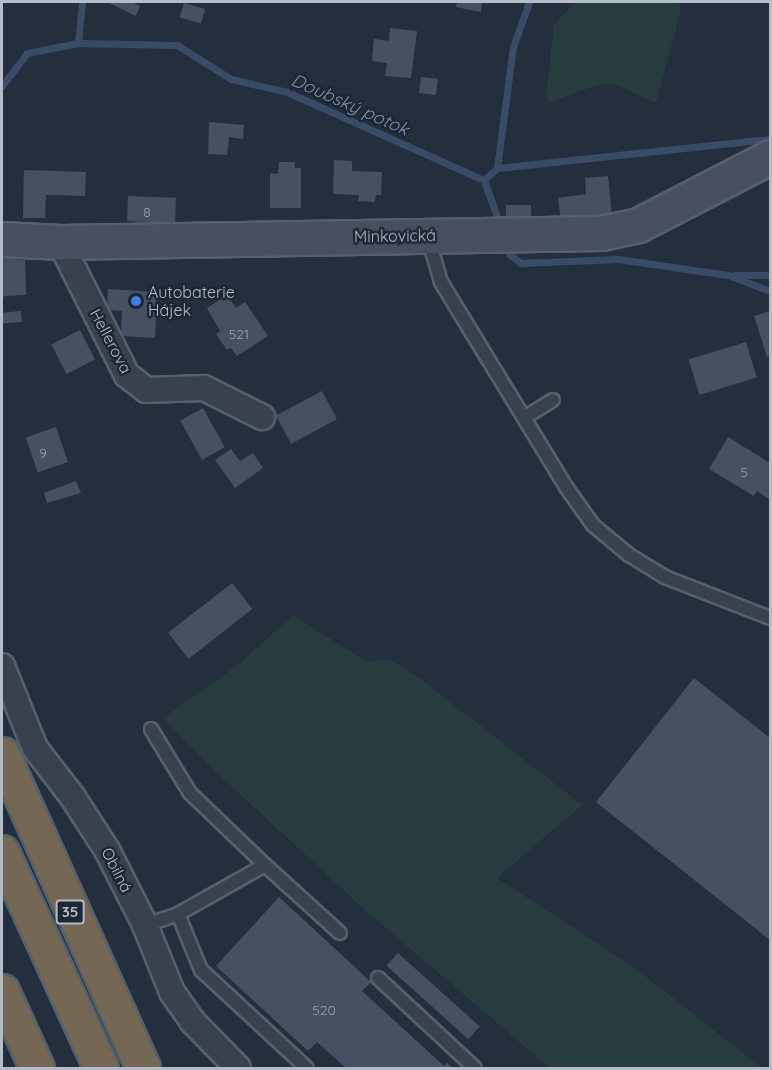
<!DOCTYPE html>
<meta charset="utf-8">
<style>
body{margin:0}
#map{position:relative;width:772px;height:1070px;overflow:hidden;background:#242f3e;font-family:Quicksand,sans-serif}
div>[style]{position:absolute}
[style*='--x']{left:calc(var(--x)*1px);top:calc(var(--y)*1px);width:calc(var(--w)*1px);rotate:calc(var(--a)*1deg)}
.green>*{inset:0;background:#263c3f}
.stream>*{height:7px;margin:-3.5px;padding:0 3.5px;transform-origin:3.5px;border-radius:3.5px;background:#394c67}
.building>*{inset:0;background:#455162;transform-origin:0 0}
.roads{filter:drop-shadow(2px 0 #565f6c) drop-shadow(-2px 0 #565f6c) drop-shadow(0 2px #565f6c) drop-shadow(0 -2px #565f6c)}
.lane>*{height:12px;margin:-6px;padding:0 6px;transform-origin:6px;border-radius:6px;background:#38414e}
.street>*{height:24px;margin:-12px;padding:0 12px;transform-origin:12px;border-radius:12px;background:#38414e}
.secondary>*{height:33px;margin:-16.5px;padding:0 16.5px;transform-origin:16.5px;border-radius:16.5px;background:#465061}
.highway>*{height:33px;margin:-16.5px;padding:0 16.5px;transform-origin:16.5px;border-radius:16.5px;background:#746855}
.dots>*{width:16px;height:16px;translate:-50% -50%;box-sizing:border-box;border:3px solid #1d2633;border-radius:50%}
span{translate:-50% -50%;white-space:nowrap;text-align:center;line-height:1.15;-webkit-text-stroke:5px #1d2633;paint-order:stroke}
.number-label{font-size:14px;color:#98a1af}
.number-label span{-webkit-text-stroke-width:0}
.shield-label span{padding:2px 4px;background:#1d2633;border:2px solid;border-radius:4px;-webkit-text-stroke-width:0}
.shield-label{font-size:15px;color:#b4bcc9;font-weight:700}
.street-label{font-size:16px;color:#b4bcc9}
.poi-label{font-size:16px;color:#b4bcc9}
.left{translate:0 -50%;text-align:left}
.water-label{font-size:18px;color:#7c92b1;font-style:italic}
.frame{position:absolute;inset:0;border:3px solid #b4bcc9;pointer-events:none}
</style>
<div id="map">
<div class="green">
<div style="clip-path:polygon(575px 2px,678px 2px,681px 9px,656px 103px,615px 84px,600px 84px,550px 102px,546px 97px,554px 25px)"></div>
<div style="clip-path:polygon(293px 615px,365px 661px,391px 660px,422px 680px,582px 805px,497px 878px,635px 968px,762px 1068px,550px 1068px,366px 911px,213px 769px,163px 718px,238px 665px)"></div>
</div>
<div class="stream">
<div style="--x:78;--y:43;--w:41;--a:-84.4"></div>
<div style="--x:2;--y:86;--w:41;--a:-52.9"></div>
<div style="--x:27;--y:53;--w:52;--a:-11.1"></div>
<div style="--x:78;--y:43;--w:99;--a:1.2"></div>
<div style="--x:177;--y:45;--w:64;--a:32.2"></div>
<div style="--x:231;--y:79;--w:57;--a:13.1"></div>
<div style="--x:287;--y:92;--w:216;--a:24.1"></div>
<div style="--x:484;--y:180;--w:18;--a:-43"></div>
<div style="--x:497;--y:168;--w:122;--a:-82.5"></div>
<div style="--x:513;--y:47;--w:48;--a:-70.4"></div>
<div style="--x:497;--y:168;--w:275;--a:-6.1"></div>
<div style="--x:484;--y:180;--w:48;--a:70.4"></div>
<div style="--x:510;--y:255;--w:14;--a:36"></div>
<div style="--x:521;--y:263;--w:97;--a:-2.4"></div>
<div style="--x:618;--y:259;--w:111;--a:8.3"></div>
<div style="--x:728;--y:275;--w:45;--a:20.9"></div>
<div style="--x:734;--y:275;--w:36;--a:0"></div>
</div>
<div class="building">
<div style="clip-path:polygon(107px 2px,132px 2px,140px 6px,136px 16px)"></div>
<div style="clip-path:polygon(457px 2px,482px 2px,481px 12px,456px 7px)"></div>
<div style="left:184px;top:3px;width:22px;height:15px;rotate:16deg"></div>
<div style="clip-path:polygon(390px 28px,417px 31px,411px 78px,385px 76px,387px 63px,372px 61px,374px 39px,389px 41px)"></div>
<div style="left:421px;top:77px;width:17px;height:16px;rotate:7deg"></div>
<div style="clip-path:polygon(209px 122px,244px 125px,243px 139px,229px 137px,227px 155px,208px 154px)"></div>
<div style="clip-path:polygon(334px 160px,352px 161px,352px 171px,382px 172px,381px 195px,376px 195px,375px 202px,358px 201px,359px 195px,333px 194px)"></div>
<div style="clip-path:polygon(279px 162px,295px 162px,295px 168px,301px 168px,301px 208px,270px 208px,270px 173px,278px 174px)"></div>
<div style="clip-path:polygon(24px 170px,86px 172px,85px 196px,46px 195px,45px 218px,23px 218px)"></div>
<div style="clip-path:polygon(608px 176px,612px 216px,561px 221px,558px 198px,586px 194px,585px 178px)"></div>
<div style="left:128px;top:196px;width:48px;height:25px;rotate:2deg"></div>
<div style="left:531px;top:205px;width:17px;height:25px;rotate:90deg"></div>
<div style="clip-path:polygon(2px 258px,25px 260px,26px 295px,4px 296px,2px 303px)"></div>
<div style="clip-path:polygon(108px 289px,157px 292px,155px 338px,121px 336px,122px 311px,107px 310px)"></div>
<div style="clip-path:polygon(227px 295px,236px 308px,245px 302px,268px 336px,237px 356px,231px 348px,227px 350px,216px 334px,220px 331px,207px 308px)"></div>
<div style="left:21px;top:311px;width:11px;height:19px;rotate:85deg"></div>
<div style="clip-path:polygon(770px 311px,770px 356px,767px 357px,754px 316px)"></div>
<div style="left:80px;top:330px;width:33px;height:32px;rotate:63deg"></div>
<div style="left:746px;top:342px;width:37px;height:60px;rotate:73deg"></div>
<div style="left:322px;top:391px;width:32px;height:52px;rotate:62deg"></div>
<div style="left:203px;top:408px;width:45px;height:26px;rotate:61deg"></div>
<div style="left:56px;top:427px;width:37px;height:32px;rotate:71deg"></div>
<div style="clip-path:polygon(728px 437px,770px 463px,770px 500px,757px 491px,754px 496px,709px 469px)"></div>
<div style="clip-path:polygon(231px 449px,240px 461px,253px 453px,263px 468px,235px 488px,215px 460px)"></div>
<div style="clip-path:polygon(76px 481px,81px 493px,47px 503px,44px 493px)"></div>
<div style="left:232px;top:583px;width:33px;height:81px;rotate:52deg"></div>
<div style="clip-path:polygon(694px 678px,770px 738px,770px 940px,596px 802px)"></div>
<div style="clip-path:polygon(279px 897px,371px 982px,362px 991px,444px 1066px,447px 1063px,453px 1068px,346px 1068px,317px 1042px,308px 1051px,216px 966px)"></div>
<div style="left:398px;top:953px;width:110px;height:17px;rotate:42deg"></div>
</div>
<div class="roads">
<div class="lane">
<div style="--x:428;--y:237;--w:47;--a:73.9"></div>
<div style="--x:441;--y:282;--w:240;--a:58.6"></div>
<div style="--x:566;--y:487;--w:47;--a:54.6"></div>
<div style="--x:593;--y:525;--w:47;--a:39.8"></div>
<div style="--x:629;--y:555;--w:42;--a:31.4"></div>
<div style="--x:665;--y:577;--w:113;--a:21.3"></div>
<div style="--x:524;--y:418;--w:34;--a:-32"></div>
<div style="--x:151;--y:729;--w:75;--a:58.6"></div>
<div style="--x:190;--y:793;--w:104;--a:43.8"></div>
<div style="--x:178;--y:914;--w:61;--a:67.7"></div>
<div style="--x:201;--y:970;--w:144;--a:42.8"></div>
<div style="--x:145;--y:925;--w:35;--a:-18"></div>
<div style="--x:178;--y:914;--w:100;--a:-29.4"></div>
<div style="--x:265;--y:865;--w:101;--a:42.2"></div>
<div style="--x:378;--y:978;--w:132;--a:42.9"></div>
</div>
<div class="street">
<div style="--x:60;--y:242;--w:149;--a:63.3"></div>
<div style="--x:127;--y:375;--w:24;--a:38"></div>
<div style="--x:146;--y:390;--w:58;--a:-2"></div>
<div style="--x:204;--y:388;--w:65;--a:26.6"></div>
<div style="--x:2;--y:666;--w:88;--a:68.1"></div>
<div style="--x:35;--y:748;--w:61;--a:52.4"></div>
<div style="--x:72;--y:796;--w:64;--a:57.1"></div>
<div style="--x:107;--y:850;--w:84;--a:63.1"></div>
<div style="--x:145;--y:925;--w:72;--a:68.1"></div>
<div style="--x:172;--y:992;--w:37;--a:55"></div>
<div style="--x:193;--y:1022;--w:64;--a:45.6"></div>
</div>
<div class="secondary">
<div style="--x:2;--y:239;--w:58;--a:3"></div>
<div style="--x:60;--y:242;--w:541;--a:-0.95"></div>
<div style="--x:601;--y:233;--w:38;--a:-12"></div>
<div style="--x:638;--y:225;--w:148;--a:-27.3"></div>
</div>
<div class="highway">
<div style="--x:2;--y:754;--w:344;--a:65.8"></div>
<div style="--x:2;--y:852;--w:238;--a:65.4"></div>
<div style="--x:2;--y:991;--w:85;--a:65.6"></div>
</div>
</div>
<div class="dots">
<div style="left:136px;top:301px;background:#3f7fe0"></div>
</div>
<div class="number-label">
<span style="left:147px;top:212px">8</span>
<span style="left:239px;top:334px">521</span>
<span style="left:43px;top:453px">9</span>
<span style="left:744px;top:472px">5</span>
<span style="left:324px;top:1010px">520</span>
</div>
<div class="shield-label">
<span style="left:70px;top:912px">35</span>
</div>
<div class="street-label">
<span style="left:395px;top:236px;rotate:-1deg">Minkovická</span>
<span style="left:111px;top:341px;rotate:62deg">Hellerova</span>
<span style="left:117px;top:870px;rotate:63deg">Obilná</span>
</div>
<div class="poi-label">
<span class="left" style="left:148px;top:301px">Autobaterie<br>Hájek</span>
</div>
<div class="water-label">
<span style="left:350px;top:105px;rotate:24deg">Doubský potok</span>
</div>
<div class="frame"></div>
</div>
